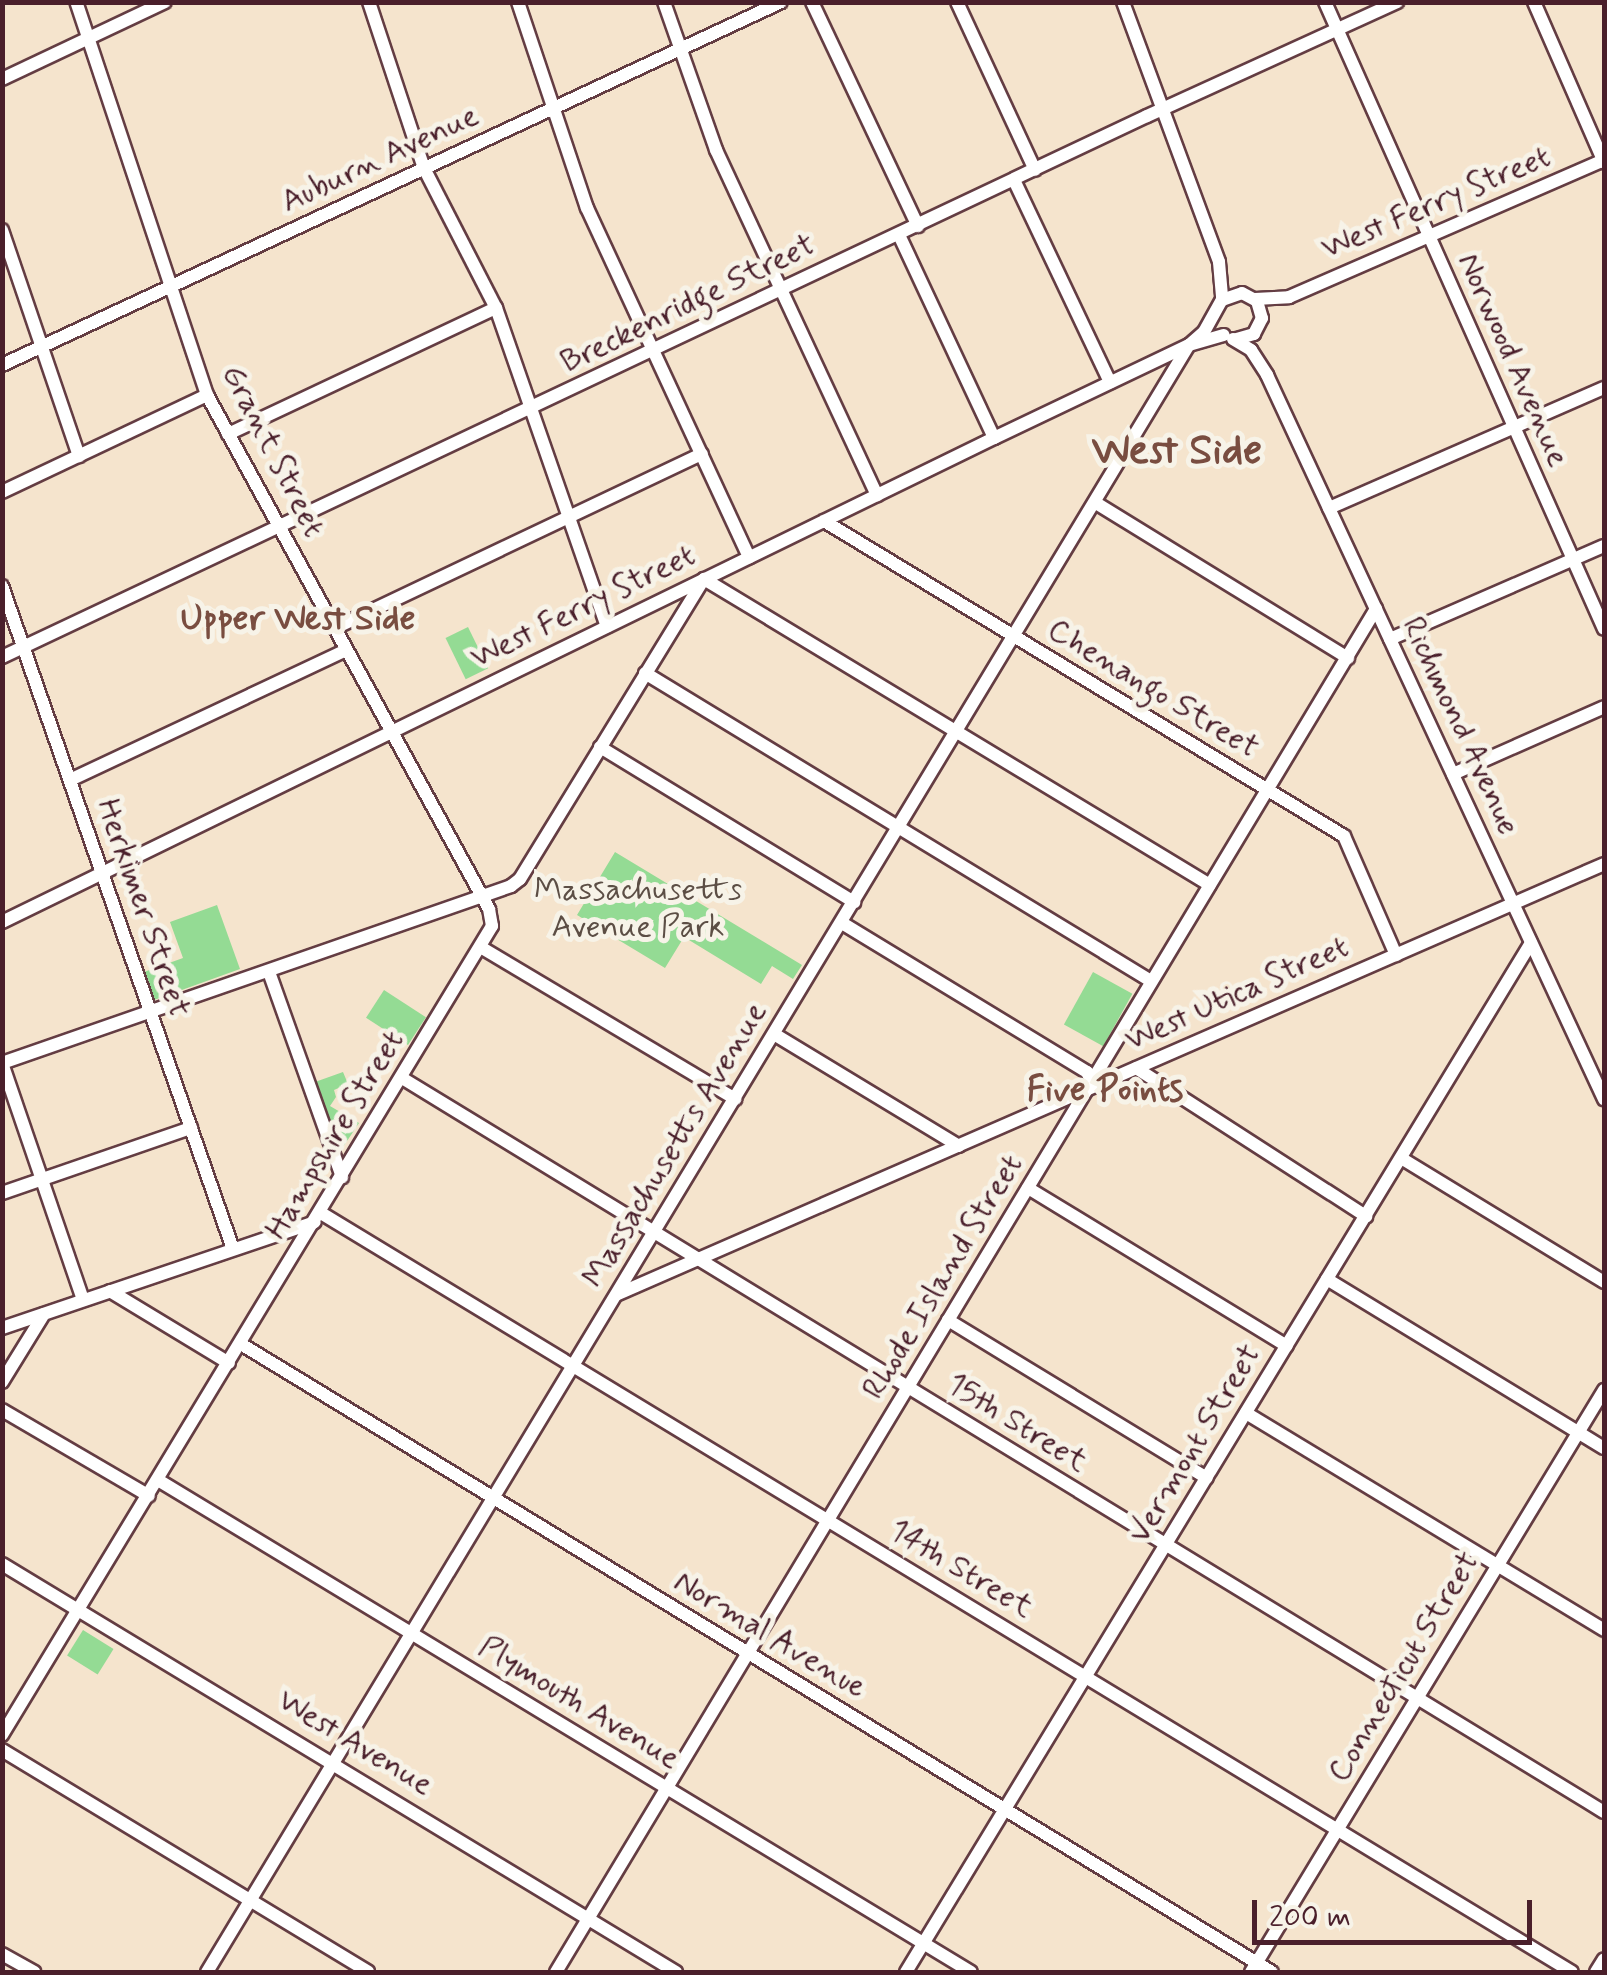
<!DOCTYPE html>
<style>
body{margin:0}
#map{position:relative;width:1607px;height:1975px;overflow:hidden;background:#f5e4cd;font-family:Mynerve,sans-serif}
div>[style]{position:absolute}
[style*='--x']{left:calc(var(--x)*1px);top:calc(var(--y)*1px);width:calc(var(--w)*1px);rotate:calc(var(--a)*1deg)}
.green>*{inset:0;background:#94db94;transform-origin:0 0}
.roads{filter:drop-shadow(2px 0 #643d43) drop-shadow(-2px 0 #643d43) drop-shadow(0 2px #643d43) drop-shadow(0 -2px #643d43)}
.minor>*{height:12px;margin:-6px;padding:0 6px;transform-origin:6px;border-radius:6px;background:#fff}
span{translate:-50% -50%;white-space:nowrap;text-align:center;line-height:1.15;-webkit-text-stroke:10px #f7f3e8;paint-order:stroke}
.street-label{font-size:32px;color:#4a1f2b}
.park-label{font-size:32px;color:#5c4e45}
.neighbourhood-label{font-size:35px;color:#794d40;font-weight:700}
.district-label{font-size:42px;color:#794d40;font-weight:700}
.frame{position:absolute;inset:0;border:5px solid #4a1f2b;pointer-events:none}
.scale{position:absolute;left:1252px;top:1900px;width:280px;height:45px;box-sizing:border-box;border:5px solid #4a1f2b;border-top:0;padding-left:12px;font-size:30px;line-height:35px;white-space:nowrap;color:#4a1f2b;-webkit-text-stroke:8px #f7f3e8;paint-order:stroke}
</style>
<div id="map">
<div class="green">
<div style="left:468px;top:627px;width:46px;height:25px;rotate:64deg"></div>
<div style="clip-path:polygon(615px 852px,802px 965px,793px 979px,772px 966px,761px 984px,684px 937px,665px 968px,577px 915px)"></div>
<div style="clip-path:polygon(217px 905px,240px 969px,154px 1000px,144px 972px,183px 958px,170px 922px)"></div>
<div style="left:1093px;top:972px;width:45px;height:60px;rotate:29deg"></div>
<div style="left:384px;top:990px;width:50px;height:33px;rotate:33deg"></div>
<div style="clip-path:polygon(343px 1072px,348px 1084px,334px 1090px,336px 1097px,330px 1106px,359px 1123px,341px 1150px,315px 1082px)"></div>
<div style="left:83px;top:1630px;width:36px;height:30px;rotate:32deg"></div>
</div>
<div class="roads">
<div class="minor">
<div style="--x:369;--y:2;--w:175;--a:71.7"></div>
<div style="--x:424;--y:168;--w:157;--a:62.8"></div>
<div style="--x:496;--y:308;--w:337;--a:70.8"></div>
<div style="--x:518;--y:2;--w:217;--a:71.5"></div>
<div style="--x:587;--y:208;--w:385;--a:65.1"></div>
<div style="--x:664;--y:2;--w:157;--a:70.6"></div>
<div style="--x:716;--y:150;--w:381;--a:65"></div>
<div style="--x:812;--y:2;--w:248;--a:64.7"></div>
<div style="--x:957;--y:2;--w:185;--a:65.1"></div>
<div style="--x:1123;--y:2;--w:277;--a:69.7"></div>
<div style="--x:1219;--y:262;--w:38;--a:85"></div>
<div style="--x:1325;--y:2;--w:686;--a:66.01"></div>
<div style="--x:1534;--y:2;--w:175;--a:66.4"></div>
<div style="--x:2;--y:79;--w:180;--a:-25.3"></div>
<div style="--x:1014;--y:180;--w:224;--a:64.6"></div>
<div style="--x:2;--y:230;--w:239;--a:71.2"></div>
<div style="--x:899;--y:235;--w:224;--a:64.9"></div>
<div style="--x:1255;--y:299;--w:34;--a:-3"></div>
<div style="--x:1289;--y:297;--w:344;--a:-23.5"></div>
<div style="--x:1233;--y:339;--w:21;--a:31"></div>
<div style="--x:1251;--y:350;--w:30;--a:57"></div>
<div style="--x:1267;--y:375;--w:799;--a:65.04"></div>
<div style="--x:2;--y:365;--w:859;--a:-24.98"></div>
<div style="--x:228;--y:434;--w:296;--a:-25.2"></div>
<div style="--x:2;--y:492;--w:227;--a:-25.3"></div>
<div style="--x:1096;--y:503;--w:296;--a:31.6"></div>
<div style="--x:1329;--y:508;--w:300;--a:-23.6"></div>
<div style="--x:824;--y:521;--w:608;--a:31.21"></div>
<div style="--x:1344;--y:836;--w:130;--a:66.4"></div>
<div style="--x:2;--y:586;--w:702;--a:70.79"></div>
<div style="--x:335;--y:628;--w:406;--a:-25.4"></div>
<div style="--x:1390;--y:639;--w:233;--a:-23.5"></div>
<div style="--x:2;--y:657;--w:1266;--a:-25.29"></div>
<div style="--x:1147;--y:116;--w:275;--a:-24.5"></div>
<div style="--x:645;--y:673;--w:592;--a:31.33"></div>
<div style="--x:600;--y:747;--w:298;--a:31.4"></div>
<div style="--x:1453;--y:774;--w:165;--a:-23.9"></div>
<div style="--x:70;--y:780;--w:305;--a:-25.2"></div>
<div style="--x:2;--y:922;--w:1104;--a:-26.01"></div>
<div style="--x:994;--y:438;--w:216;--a:-25.5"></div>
<div style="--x:1189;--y:345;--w:36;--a:-16"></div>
<div style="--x:842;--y:923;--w:287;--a:31.3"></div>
<div style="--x:1087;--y:1072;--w:14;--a:65"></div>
<div style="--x:482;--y:948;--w:295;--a:30.8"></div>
<div style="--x:269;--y:972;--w:218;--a:70.4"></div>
<div style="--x:774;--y:1034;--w:216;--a:31.2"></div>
<div style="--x:2;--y:1063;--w:539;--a:-19.17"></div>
<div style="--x:511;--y:886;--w:11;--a:-38"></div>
<div style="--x:520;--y:879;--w:352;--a:-58.5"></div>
<div style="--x:704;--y:579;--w:591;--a:31.16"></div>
<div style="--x:2;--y:1063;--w:250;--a:71.1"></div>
<div style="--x:1136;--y:1068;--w:274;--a:32.8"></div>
<div style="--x:402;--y:1078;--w:1408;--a:31.41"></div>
<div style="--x:1401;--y:1158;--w:238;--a:31.4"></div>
<div style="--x:1028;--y:1188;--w:303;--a:31.4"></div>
<div style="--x:2;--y:1193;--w:200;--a:-19"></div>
<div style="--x:321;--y:1213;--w:1463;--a:31.25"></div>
<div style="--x:1327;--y:1279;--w:324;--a:31.4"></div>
<div style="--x:110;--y:1291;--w:139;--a:31.2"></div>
<div style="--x:618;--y:1294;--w:1076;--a:-23.56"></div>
<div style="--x:948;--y:1320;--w:303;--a:31.4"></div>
<div style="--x:2;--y:1328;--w:330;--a:-18.7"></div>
<div style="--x:241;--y:1344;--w:1207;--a:31.35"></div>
<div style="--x:2;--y:1382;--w:80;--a:-58.3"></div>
<div style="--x:2;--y:1410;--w:170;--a:30.3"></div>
<div style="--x:1246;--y:1413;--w:419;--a:31.2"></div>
<div style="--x:158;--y:1480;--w:950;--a:31.18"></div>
<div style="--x:2;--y:1564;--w:788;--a:31.19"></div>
<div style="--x:2;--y:1735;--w:946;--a:-58.8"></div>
<div style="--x:492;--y:926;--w:17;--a:-100"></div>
<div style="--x:489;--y:909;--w:586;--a:-118.75"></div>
<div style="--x:207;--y:395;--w:414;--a:-108.4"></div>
<div style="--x:2;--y:1750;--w:428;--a:31.2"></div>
<div style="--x:2;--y:1954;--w:37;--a:29"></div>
<div style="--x:207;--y:1972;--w:1900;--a:-58.89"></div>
<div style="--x:1189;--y:345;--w:20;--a:-41"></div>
<div style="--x:1204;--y:332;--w:37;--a:-61"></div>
<div style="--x:1222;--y:300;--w:21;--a:-19"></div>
<div style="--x:1242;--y:293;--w:17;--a:28"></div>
<div style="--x:1257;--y:301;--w:18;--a:74"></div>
<div style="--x:1262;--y:318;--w:18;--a:117"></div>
<div style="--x:1254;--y:334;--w:19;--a:164"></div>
<div style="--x:556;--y:1972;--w:1591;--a:-58.97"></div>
<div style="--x:906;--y:1972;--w:1204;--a:-58.73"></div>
<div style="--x:1251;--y:1972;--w:681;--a:-58.76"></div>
<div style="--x:1596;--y:1972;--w:15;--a:-58"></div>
</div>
</div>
<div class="street-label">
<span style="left:380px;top:159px;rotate:-25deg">Auburn Avenue</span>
<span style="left:1436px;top:203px;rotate:-23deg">West Ferry Street</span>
<span style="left:688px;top:304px;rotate:-26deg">Breckenridge Street</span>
<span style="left:1513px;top:360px;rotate:66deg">Norwood Avenue</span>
<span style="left:273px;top:451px;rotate:63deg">Grant Street</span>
<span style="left:583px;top:607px;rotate:-26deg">West Ferry Street</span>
<span style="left:1153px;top:689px;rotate:31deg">Chenango Street</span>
<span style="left:1460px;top:726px;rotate:65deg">Richmond Avenue</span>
<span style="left:143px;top:908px;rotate:71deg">Herkimer Street</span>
<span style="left:1237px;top:994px;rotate:-24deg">West Utica Street</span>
<span style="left:335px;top:1135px;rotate:-59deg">Hampshire Street</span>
<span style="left:675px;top:1145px;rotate:-59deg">Massachusetts Avenue</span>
<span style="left:943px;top:1277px;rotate:-59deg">Rhode Island Street</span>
<span style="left:1017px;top:1423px;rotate:32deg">15th Street</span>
<span style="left:1195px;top:1444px;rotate:-59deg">Vermont Street</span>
<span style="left:961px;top:1569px;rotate:31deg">14th Street</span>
<span style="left:770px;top:1635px;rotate:31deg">Normal Avenue</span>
<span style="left:1404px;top:1667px;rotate:-59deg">Connecticut Street</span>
<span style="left:579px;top:1703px;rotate:31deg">Plymouth Avenue</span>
<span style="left:355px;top:1743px;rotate:31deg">West Avenue</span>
</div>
<div class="park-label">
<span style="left:638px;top:909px">Massachusetts<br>Avenue Park</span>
</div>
<div class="neighbourhood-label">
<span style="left:298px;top:619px">Upper West Side</span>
<span style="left:1105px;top:1090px">Five Points</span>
</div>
<div class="district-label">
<span style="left:1177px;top:452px">West Side</span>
</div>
<div class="frame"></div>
<div class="scale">200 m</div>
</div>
